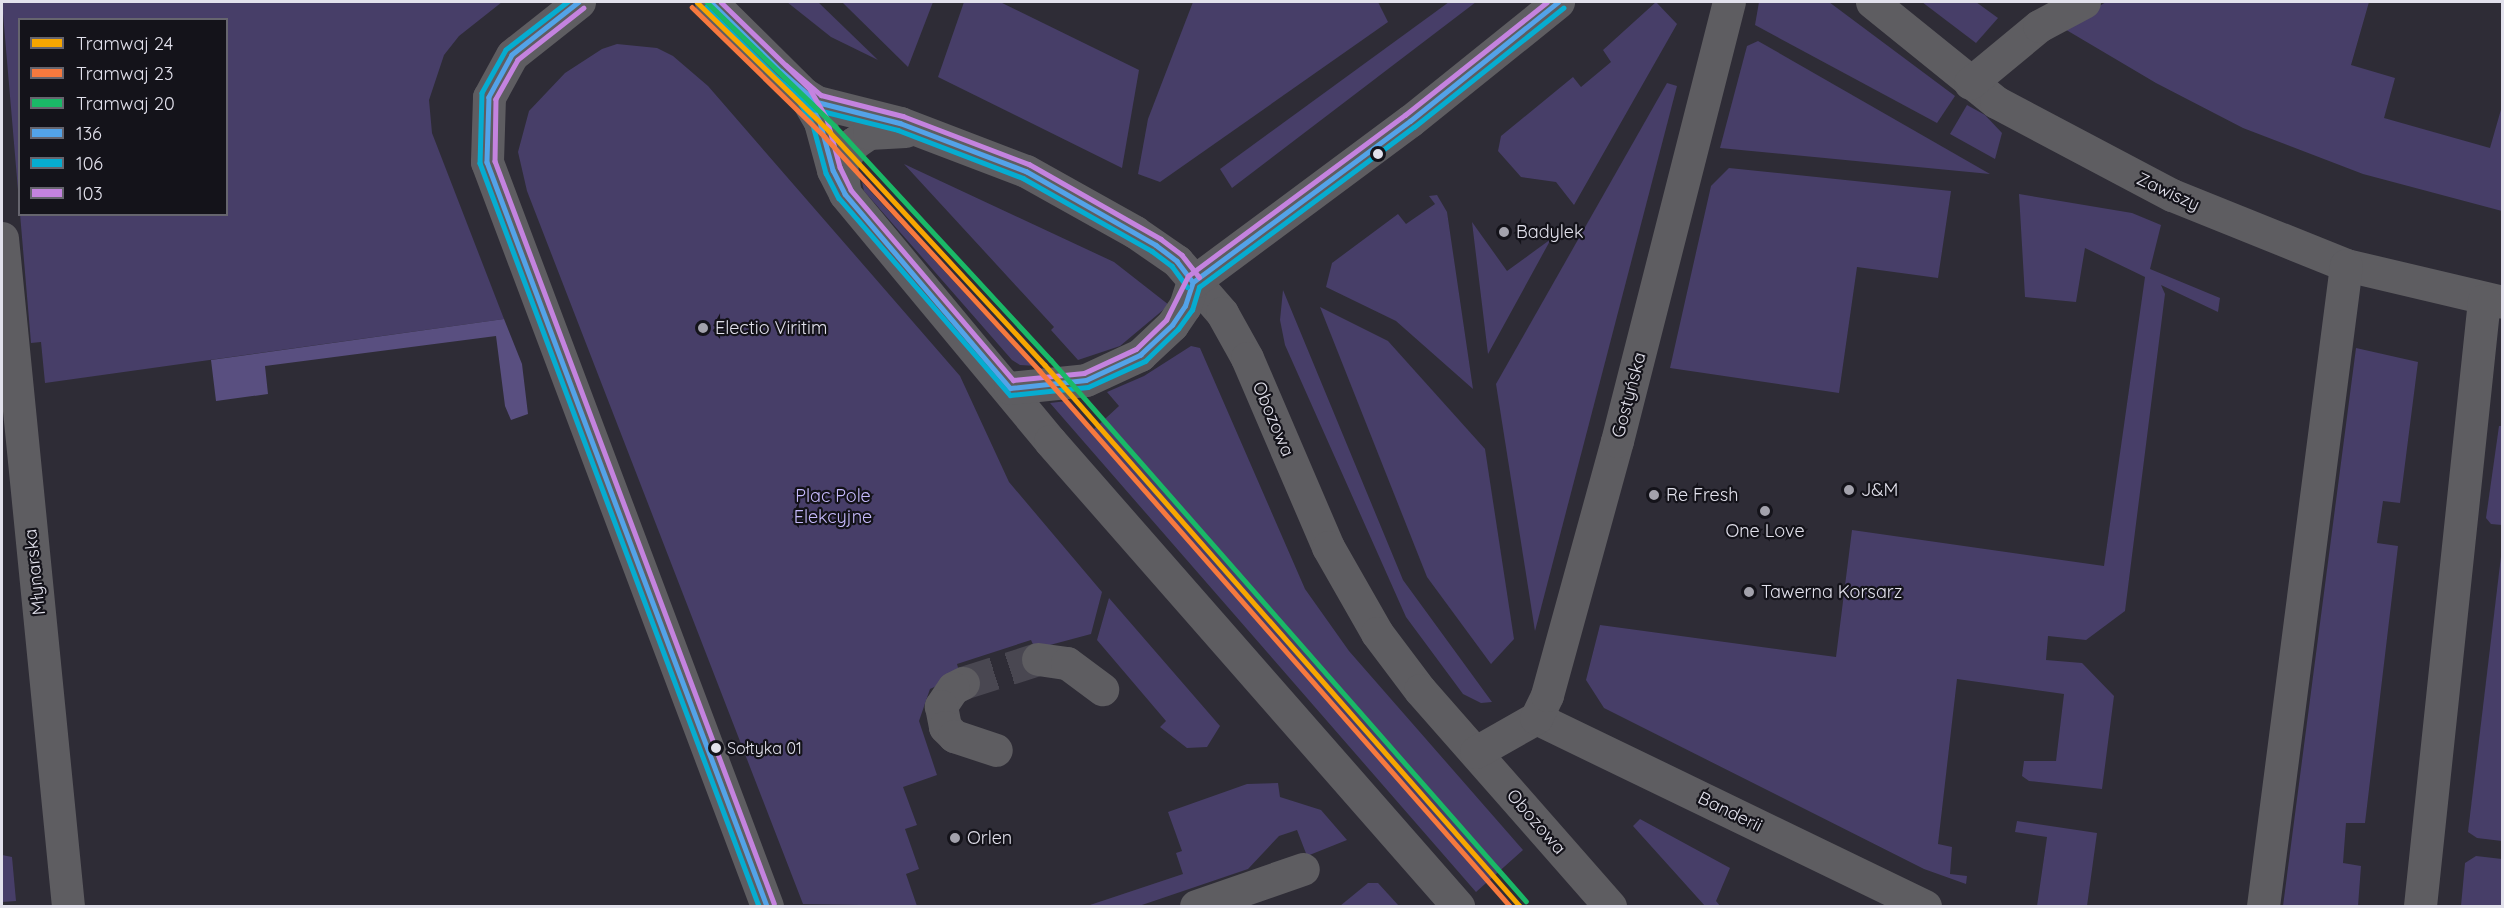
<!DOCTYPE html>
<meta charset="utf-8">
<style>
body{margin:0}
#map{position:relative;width:2504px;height:908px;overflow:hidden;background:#2e2c36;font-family:Quicksand,sans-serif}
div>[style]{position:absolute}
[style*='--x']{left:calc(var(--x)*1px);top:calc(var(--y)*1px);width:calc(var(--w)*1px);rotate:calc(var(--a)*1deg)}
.green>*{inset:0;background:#473e68}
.forest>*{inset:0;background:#594f80}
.minor-tunnel>*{height:33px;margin-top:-16.5px;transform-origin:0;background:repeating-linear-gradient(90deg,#494751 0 33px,transparent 0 49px)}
.minor>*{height:33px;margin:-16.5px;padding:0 16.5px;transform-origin:16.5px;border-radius:16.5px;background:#5e5d61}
.bus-1>*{height:4.5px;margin:-2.25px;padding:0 2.25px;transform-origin:2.25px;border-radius:2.25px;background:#53a3e8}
.bus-2>*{height:4.5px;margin:-2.25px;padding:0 2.25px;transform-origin:2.25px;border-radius:2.25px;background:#06acd0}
.bus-3>*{height:4.5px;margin:-2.25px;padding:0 2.25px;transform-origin:2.25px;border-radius:2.25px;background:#c483df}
.tram-1>*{height:4.5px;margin:-2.25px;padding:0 2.25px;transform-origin:2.25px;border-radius:2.25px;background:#f7a600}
.tram-2>*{height:4.5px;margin:-2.25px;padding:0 2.25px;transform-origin:2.25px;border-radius:2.25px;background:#f6793e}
.tram-3>*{height:4.5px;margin:-2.25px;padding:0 2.25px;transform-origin:2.25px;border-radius:2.25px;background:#1ab867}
.dots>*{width:16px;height:16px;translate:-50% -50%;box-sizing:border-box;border:3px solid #14131a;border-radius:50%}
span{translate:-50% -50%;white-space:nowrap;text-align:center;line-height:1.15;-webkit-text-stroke:4.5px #14131a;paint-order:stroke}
.bus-label{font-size:16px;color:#e2e1ec}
.left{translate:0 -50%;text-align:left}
.street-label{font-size:18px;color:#e2e1ec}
.poi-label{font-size:18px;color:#e2e1ec}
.park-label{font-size:18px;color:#c7bbfe}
.frame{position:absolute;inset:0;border:3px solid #e2e1ec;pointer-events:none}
.legend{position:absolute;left:18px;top:18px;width:210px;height:198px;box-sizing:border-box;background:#14131a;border:2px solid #66656e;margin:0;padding:8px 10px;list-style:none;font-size:18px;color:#e2e1ec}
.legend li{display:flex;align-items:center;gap:12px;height:30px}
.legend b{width:30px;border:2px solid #66656e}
</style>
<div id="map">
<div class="green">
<div style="clip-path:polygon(evenodd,2px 2px,502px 2px,459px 36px,444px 55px,429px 100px,432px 133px,504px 319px,45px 383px,41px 342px,31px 343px,2px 2px,20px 20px,226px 20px,226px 214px,20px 214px,20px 20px)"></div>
<div style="clip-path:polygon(787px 2px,818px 2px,878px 60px,831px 37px)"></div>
<div style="clip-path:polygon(842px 2px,933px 2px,908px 67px)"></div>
<div style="clip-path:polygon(964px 2px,1000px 2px,1139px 70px,1122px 168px,938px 77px)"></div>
<div style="clip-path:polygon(1193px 2px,1378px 2px,1388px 22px,1160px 182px,1138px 174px,1148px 119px)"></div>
<div style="clip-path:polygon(1449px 2px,1476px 2px,1232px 188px,1220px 169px)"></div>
<div style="clip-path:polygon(1656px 2px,1677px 24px,1574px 205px,1556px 182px,1521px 177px,1498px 151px,1501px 136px,1573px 77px,1581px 87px,1611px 62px,1603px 50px)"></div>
<div style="clip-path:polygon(1759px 2px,1829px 2px,1955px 96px,1937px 123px,1755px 25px)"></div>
<div style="clip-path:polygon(1922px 2px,1976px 2px,1998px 18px,1976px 43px)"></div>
<div style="clip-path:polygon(2106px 2px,2369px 2px,2351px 65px,2395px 78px,2384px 118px,2490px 148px,2502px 106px,2502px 211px,2363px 174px,2243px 128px,2156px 83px,2063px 28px)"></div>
<div style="clip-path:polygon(1758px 41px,1990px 174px,1720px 148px,1747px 46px)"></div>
<div style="clip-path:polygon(617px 44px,657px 48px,673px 56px,708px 86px,960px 376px,1009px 482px,1102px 592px,1091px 634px,1035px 649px,1031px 640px,957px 664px,960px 675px,930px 689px,919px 721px,937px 775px,903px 787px,917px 825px,905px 829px,919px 869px,906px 874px,917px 906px,803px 904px,527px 191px,518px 152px,529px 111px,565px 73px,602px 49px)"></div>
<div style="clip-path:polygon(1667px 83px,1677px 86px,1535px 631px,1496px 384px)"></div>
<div style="clip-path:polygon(1967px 105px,1985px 115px,2002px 133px,1995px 159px,1950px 134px)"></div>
<div style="clip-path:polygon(904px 164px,1114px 262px,1169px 305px,1120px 346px,1078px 360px,1051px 330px,1054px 327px)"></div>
<div style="clip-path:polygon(1729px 168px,1951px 191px,1938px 278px,1857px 267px,1839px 393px,1670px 368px,1711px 186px)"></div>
<div style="clip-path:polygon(862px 182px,1022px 355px,1026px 353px,1037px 366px,1020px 365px,1012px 360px,864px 191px)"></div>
<div style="clip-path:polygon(2019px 194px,2132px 213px,2161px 225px,2150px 269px,2220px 298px,2218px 312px,2161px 285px,2165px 294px,2125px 611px,2086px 640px,2048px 636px,2046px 660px,2082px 663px,2114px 696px,2102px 789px,2029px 781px,2022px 776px,2024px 761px,2056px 761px,2064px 694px,1957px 679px,1938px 844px,1952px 847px,1950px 874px,1967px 876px,1966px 884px,1924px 869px,1604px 708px,1586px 680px,1600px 625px,1836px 657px,1852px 530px,2104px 566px,2145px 277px,2085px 248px,2076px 302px,2025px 297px)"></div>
<div style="clip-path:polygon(1437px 195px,1447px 212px,1473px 389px,1396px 321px,1326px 287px,1332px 263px,1398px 214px,1406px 224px,1435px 204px,1429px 196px)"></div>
<div style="clip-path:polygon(1472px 222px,1507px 271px,1551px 239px,1488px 354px)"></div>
<div style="clip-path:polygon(1283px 290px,1403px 580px,1492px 702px,1481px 703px,1463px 694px,1406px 617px,1285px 345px,1280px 320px)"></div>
<div style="clip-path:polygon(1320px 307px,1388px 341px,1485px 449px,1514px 639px,1491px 664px,1427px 577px)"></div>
<div style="clip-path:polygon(1191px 346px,1200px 348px,1305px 589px,1349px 651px,1523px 850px,1476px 892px,1050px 403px,1067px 401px,1093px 430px,1119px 406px,1107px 392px,1144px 376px)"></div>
<div style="clip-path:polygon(2356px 348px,2418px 362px,2400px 503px,2383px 501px,2377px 543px,2398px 546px,2365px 823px,2346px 823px,2343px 863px,2361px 866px,2358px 906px,2283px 906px)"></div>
<div style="clip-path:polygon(2499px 426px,2502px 426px,2502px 525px,2491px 524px,2486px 518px)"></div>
<div style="clip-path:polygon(2502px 548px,2502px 841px,2477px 838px,2468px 832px)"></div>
<div style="clip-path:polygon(1109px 598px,1220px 726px,1207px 747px,1187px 748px,1160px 727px,1166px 721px,1097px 640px)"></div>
<div style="clip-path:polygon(1278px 783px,1280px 797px,1321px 810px,1347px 840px,1307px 856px,1297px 830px,1279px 836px,1248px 869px,1139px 906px,1087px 906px,1183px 874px,1176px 853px,1182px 851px,1168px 812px,1247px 784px)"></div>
<div style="clip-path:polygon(1640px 819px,1730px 868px,1716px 901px,1720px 906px,1705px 906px,1633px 826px)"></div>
<div style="clip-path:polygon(2017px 821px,2097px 833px,2087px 906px,2037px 906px,2047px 837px,2015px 832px)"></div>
<div style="clip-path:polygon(2px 855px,12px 857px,16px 901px,2px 902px)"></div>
<div style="clip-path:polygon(2476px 856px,2502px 859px,2502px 906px,2461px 906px,2465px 863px)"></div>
<div style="clip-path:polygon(1368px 883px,1378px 883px,1399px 906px,1340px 906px)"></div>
</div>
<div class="forest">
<div style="clip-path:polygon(504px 319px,522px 364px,528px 414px,511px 420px,505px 406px,496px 336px,265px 366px,268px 394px,216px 401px,211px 360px)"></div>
</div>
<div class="minor-tunnel">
<div style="--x:963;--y:683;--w:79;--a:-17.7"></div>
</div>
<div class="minor">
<div style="--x:579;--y:2;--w:85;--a:141.7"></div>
<div style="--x:512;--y:55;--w:48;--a:118.7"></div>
<div style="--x:489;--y:97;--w:65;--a:91.8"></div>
<div style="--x:487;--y:162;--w:795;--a:69.38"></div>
<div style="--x:711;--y:2;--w:131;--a:44.7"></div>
<div style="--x:804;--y:94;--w:15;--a:32"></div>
<div style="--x:817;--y:102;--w:86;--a:14.2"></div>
<div style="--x:900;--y:123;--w:135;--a:20.9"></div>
<div style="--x:1026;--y:171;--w:125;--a:29.2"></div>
<div style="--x:1135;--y:232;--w:51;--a:34.6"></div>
<div style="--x:1177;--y:261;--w:69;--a:49.1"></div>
<div style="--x:1222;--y:313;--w:51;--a:60.9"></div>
<div style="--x:1247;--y:358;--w:206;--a:66.8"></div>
<div style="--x:1328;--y:547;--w:99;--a:60.3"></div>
<div style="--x:1377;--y:633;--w:71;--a:53"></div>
<div style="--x:1420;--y:690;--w:288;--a:48.7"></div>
<div style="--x:1872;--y:2;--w:159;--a:38.9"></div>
<div style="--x:1996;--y:102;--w:199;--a:27.9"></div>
<div style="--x:2172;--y:195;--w:188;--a:21.9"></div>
<div style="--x:2346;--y:265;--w:160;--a:13.3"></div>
<div style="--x:1970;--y:83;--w:89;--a:-39.6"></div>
<div style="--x:2039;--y:26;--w:51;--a:-28.1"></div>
<div style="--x:804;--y:94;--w:32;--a:60"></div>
<div style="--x:820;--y:122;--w:50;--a:74.8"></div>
<div style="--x:833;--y:170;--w:27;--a:63"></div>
<div style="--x:845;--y:194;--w:321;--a:50.3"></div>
<div style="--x:1050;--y:441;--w:619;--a:48.74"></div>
<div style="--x:844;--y:189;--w:26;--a:-97"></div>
<div style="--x:841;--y:163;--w:24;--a:-57"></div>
<div style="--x:854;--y:143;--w:18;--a:-34"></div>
<div style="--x:869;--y:133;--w:36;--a:-3"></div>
<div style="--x:2;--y:238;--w:671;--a:84.36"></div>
<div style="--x:1010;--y:388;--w:76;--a:-6"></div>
<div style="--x:1086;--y:380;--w:60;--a:-24.8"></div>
<div style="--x:1140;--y:355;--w:44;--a:-43.2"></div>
<div style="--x:1172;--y:325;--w:23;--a:-56"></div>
<div style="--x:1185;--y:306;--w:25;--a:-72"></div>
<div style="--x:1193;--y:282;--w:270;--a:-36.6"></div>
<div style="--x:1410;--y:121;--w:190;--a:-38.8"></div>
<div style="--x:1038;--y:659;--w:29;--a:8"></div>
<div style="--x:1067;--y:663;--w:44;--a:36.6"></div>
<div style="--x:963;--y:683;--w:11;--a:153"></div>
<div style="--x:953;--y:688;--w:22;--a:124"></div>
<div style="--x:941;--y:706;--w:21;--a:79"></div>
<div style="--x:945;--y:727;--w:13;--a:45"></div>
<div style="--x:954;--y:736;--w:44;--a:18.4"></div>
<div style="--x:1536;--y:718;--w:432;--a:25.8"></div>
<div style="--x:1476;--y:752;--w:69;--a:-29.5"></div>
<div style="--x:1536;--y:718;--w:25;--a:-64"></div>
<div style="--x:1547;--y:695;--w:263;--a:-74.6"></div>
<div style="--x:1617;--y:441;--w:453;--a:-75.7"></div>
<div style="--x:1196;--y:906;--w:113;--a:-19.1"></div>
<div style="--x:2263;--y:906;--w:646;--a:-82.62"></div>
<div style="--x:2420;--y:906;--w:609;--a:-83.97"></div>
</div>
<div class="bus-1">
<div style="--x:579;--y:2;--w:85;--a:141.7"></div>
<div style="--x:512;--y:55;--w:48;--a:118.7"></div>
<div style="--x:489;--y:97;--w:65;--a:91.8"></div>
<div style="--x:487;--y:162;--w:795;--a:69.38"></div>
<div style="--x:711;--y:2;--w:131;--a:44.7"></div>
<div style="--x:804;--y:94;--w:32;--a:60"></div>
<div style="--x:820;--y:122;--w:50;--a:74.8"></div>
<div style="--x:833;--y:170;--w:27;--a:63"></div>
<div style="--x:845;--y:194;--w:255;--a:49.6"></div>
<div style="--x:1010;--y:388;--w:76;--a:-6"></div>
<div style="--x:1086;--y:380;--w:60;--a:-24.8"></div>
<div style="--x:1140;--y:355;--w:44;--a:-43.2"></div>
<div style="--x:1172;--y:325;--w:23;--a:-56"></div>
<div style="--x:1185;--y:306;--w:25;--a:-72"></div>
<div style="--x:1193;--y:282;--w:270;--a:-36.6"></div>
<div style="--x:1410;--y:121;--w:190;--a:-38.8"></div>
<div style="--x:781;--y:71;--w:48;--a:40.7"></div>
<div style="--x:817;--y:102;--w:86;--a:14.2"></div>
<div style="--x:900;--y:123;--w:135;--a:20.9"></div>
<div style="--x:1026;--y:171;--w:150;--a:29.6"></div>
<div style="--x:1156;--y:245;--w:26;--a:37"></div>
<div style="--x:1177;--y:261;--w:26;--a:53"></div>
</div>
<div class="bus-2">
<div style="--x:568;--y:2;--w:78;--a:142.3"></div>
<div style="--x:506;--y:50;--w:49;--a:119.2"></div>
<div style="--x:482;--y:93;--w:70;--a:91.6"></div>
<div style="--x:480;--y:163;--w:794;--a:69.42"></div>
<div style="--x:706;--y:7;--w:130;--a:45"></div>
<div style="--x:798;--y:99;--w:30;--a:60"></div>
<div style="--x:813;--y:125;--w:50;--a:74.8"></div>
<div style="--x:826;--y:173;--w:28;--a:63"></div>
<div style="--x:839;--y:198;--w:261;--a:49"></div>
<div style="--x:1010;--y:395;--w:78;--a:-5.9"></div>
<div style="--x:1088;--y:387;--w:63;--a:-24.5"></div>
<div style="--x:1145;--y:361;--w:46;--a:-44.1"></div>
<div style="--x:1178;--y:329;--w:24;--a:-54"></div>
<div style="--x:1192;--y:310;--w:24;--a:-73"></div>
<div style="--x:1199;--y:287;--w:268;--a:-36.7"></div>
<div style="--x:1414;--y:127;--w:191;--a:-38.6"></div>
<div style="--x:776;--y:77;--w:50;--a:40.1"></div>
<div style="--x:814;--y:109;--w:87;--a:14"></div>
<div style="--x:898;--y:130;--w:134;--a:21"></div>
<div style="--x:1023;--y:178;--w:148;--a:29.5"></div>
<div style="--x:1152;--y:251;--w:25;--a:37"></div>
<div style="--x:1172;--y:266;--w:26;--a:54"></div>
</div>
<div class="bus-3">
<div style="--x:721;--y:2;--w:124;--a:44.3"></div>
<div style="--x:810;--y:89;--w:34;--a:60"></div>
<div style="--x:827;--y:119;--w:50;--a:74.8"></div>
<div style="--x:840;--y:167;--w:25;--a:64"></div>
<div style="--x:851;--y:190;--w:250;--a:49.5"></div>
<div style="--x:1013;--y:380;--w:71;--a:-5.6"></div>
<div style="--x:1084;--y:373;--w:57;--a:-24.8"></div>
<div style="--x:1136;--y:349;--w:42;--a:-44"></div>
<div style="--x:1166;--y:320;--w:49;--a:-63.4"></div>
<div style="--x:1188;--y:276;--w:270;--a:-36.6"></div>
<div style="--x:1405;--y:115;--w:181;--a:-38.5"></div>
<div style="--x:584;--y:8;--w:84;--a:141.8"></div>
<div style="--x:518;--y:60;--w:45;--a:119.4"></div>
<div style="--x:496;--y:99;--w:62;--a:90.9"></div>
<div style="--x:495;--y:161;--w:793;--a:69.39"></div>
<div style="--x:786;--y:65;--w:46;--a:40.6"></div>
<div style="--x:821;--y:95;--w:85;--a:14.4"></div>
<div style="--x:903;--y:116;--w:135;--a:20.9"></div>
<div style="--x:1029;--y:164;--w:152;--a:29.6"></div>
<div style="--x:1161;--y:239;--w:26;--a:37"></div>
<div style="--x:1182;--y:255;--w:28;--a:52"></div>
</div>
<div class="tram-1">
<div style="--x:697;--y:2;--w:185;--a:44.3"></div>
<div style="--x:829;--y:131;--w:318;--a:47.3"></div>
<div style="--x:1045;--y:365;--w:720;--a:48.72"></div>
</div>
<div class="tram-2">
<div style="--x:692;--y:7;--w:185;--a:44.3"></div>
<div style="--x:824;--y:136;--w:318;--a:47.4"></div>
<div style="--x:1039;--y:370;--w:714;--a:48.69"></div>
</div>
<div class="tram-3">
<div style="--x:707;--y:2;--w:178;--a:44.1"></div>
<div style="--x:835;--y:126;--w:318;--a:47.3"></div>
<div style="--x:1051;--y:360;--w:720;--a:48.72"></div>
</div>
<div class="dots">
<div style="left:1378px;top:154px;background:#e2e1ec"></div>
<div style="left:1504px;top:232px;background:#a3a2ac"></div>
<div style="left:703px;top:328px;background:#a3a2ac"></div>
<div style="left:1849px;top:490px;background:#a3a2ac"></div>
<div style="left:1654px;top:495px;background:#a3a2ac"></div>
<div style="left:1765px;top:511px;background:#a3a2ac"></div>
<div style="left:1749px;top:592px;background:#a3a2ac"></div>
<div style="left:716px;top:748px;background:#e2e1ec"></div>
<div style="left:955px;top:838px;background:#a3a2ac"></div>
</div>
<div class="bus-label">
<span class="left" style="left:727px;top:748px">Sołtyka 01</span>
</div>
<div class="street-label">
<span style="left:2168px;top:192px;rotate:25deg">Zawiszy</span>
<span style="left:1629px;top:395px;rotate:-75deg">Gostyńska</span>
<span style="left:1273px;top:419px;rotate:67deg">Obozowa</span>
<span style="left:35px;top:572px;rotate:-96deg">Młynarska</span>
<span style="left:1730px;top:812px;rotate:26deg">Banderii</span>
<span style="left:1536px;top:822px;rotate:49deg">Obozowa</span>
</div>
<div class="poi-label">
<span class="left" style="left:1516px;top:232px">Badylek</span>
<span class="left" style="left:715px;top:328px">Electio Viritim</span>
<span class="left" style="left:1861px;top:490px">J&amp;M</span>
<span class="left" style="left:1666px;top:495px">Re Fresh</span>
<span style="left:1765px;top:531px">One Love</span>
<span class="left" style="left:1761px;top:592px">Tawerna Korsarz</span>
<span class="left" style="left:967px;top:838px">Orlen</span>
</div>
<div class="park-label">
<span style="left:833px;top:507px">Plac Pole<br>Elekcyjne</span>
</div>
<div class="frame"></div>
<ul class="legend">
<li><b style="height:8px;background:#f7a600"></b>Tramwaj 24</li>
<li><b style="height:8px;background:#f6793e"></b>Tramwaj 23</li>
<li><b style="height:8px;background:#1ab867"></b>Tramwaj 20</li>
<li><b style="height:8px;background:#53a3e8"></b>136</li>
<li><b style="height:8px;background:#06acd0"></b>106</li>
<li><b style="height:8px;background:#c483df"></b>103</li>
</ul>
</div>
